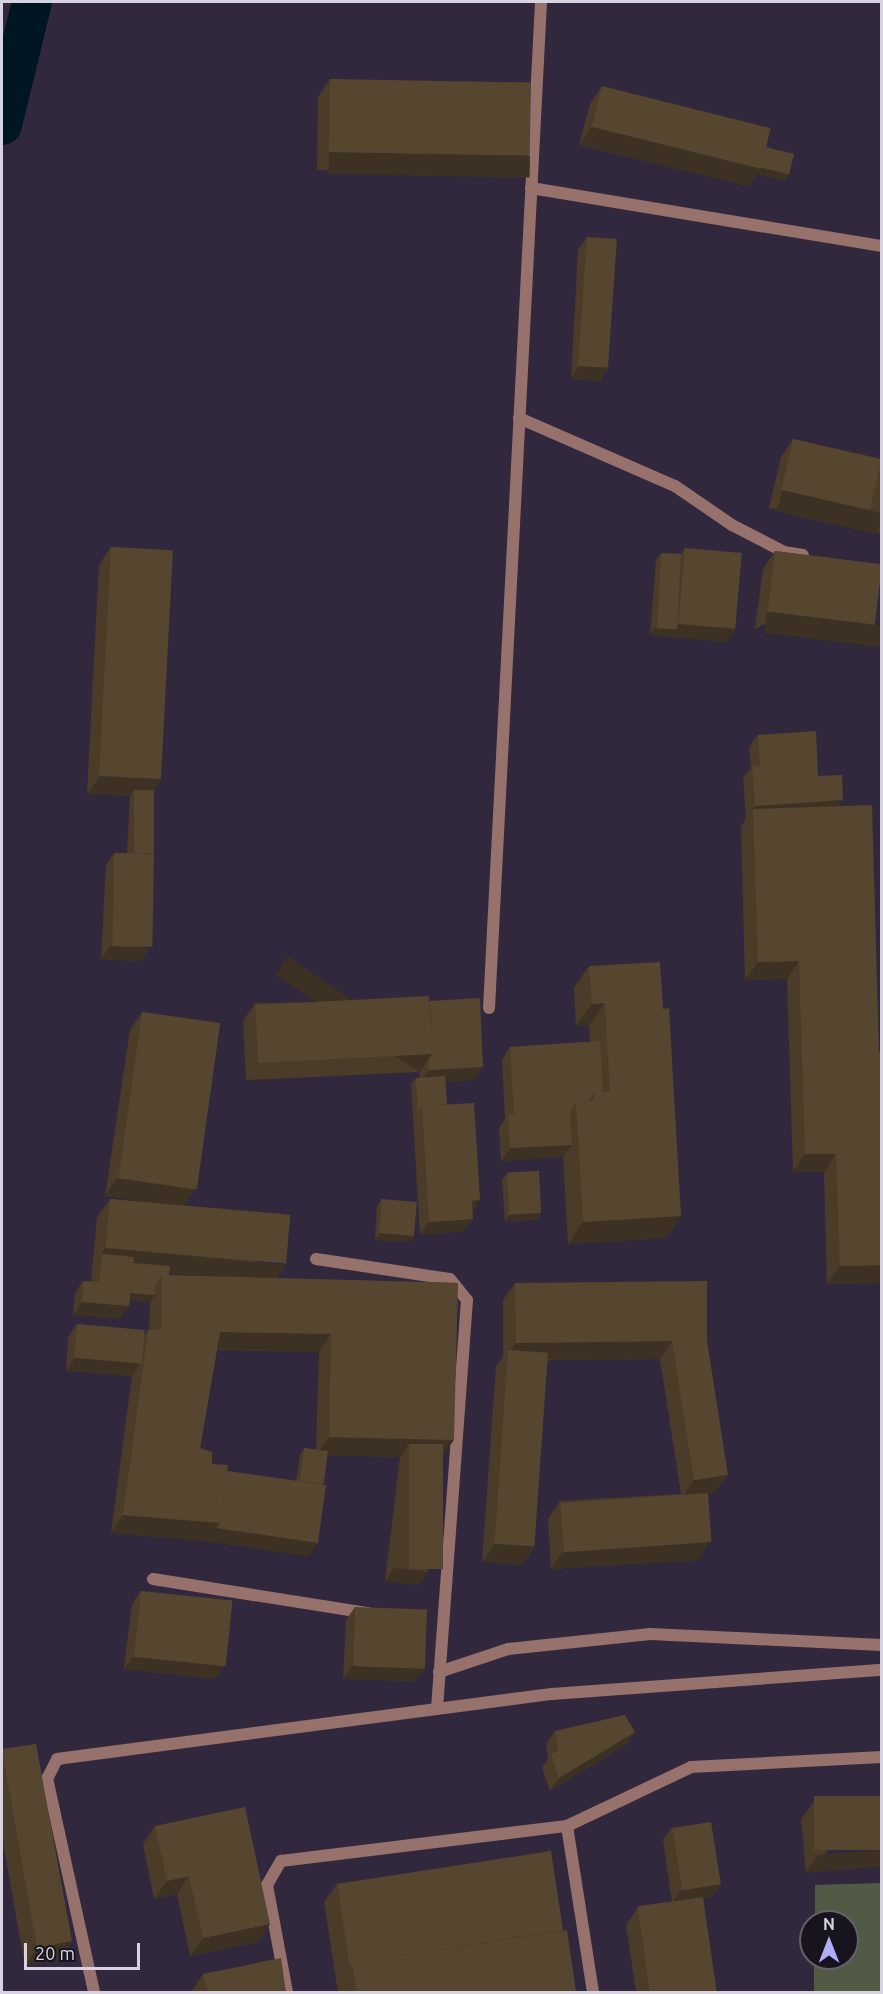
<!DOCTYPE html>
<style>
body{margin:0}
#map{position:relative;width:883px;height:1994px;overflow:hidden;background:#32283e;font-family:Ubuntu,sans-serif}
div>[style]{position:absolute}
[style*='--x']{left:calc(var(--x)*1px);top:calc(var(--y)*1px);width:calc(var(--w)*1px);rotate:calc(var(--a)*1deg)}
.green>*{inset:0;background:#525a45}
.canal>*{height:40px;margin:-20px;padding:0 20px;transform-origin:20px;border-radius:20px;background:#001723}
.lane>*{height:12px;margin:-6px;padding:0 6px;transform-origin:6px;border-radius:6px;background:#97716b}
.wall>*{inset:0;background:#4a3c29}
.shaded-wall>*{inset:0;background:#3c3122;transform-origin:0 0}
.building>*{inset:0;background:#564630;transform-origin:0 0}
span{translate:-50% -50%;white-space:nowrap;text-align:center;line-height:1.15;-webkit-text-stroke:6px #18141d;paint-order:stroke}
.frame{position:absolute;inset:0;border:3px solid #d8d3e1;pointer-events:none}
.north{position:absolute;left:799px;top:1910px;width:60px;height:60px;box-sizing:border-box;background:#18141d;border:2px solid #65606b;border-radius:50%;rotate:0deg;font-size:16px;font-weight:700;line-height:24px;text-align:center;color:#d8d3e1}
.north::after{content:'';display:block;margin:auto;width:21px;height:27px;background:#b2adf9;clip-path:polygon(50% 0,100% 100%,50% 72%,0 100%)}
.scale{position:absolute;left:24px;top:1943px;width:116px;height:27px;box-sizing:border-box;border:3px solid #d8d3e1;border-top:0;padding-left:8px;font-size:18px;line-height:21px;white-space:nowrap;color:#d8d3e1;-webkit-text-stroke:4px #18141d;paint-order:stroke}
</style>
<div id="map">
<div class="green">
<div style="clip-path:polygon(881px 1883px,881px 1992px,814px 1992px,814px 1958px,847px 1958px,847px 1922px,815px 1922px,815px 1885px)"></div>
</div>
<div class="canal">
<div style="--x:2;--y:125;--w:127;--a:-76.3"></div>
</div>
<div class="lane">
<div style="--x:531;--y:188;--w:356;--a:9.4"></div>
<div style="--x:519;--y:418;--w:170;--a:23.6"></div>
<div style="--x:675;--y:486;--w:69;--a:34.4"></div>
<div style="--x:732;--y:525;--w:59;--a:27.4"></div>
<div style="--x:784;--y:552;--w:19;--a:9"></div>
<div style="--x:489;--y:1008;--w:1007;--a:-87.04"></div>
<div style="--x:316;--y:1259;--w:135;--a:8.5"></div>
<div style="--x:450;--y:1279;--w:27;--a:51"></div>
<div style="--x:467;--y:1300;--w:410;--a:94.2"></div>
<div style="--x:153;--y:1579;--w:218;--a:9"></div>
<div style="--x:439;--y:1672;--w:73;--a:-18.4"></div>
<div style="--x:508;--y:1649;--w:143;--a:-6"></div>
<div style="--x:650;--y:1634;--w:232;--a:2.7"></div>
<div style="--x:567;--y:1826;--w:168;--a:81.1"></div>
<div style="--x:94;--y:1992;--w:218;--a:-102.4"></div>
<div style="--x:47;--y:1779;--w:22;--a:-63"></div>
<div style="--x:57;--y:1759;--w:499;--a:-7.5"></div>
<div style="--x:552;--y:1694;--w:331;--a:-4.2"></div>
<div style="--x:287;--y:1992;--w:109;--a:-100.6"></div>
<div style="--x:267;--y:1885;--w:28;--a:-60"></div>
<div style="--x:281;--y:1861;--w:288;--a:-7"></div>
<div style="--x:567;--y:1826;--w:137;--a:-25.4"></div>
<div style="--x:691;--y:1767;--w:191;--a:-3"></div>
</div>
<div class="wall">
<div style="clip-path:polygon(330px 79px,518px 172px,317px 170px,318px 97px)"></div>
<div style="clip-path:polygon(602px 86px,766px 147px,789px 174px,784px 181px,757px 174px,748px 186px,579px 145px,590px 104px)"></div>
<div style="clip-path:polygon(587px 237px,600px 381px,571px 379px,578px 250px)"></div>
<div style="clip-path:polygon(793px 439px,882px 459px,882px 534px,769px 508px,781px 457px)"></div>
<div style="clip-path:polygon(111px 547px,161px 779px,154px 790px,141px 961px,101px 959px,106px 865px,114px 853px,127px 853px,130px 796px,87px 794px,99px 565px)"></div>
<div style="clip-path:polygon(685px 548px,727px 642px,650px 635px,656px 560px,661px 553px,681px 554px)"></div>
<div style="clip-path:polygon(775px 551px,882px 565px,755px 629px,763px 569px)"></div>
<div style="clip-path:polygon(758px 735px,818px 776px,840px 806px,882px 1283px,827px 1284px,824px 1172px,793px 1172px,787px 979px,745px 980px,741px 827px,746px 818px,743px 778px,751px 768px,749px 747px)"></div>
<div style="clip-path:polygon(589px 966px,663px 1009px,681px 1216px,666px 1238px,568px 1244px,563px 1157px,501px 1161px,499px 1128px,505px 1119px,502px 1060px,510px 1047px,590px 1042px,589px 1025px,576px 1026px,574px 988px)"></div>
<div style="clip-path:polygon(430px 1001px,474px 1080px,445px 1081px,447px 1104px,473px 1211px,464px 1231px,420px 1235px,411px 1084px,416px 1078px,420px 1078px,419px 1072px,246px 1080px,243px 1021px,255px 1003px)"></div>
<div style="clip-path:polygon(evenodd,142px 1012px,195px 1190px,184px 1206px,277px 1278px,458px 1283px,441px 1458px,428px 1572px,419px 1585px,385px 1581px,400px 1457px,327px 1455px,309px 1556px,207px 1541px,111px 1533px,132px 1376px,66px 1371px,68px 1337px,77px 1324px,144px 1336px,148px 1330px,149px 1330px,150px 1302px,130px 1300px,129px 1306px,120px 1319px,73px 1315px,75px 1293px,83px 1281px,91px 1281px,97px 1217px,110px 1199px,154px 1203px,105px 1196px,130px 1030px,142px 1012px,169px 1273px,202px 1276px,169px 1276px,169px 1273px,142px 1012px,217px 1350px,319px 1352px,316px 1450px,304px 1448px,300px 1455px,296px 1481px,227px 1471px,212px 1464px,200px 1448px,217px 1350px)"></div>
<div style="clip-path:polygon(507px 1173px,537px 1220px,505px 1222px,502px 1180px)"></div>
<div style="clip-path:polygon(382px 1199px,414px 1236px,409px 1242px,375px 1240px,377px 1206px)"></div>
<div style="clip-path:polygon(515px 1283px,707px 1341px,715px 1493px,708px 1494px,698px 1560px,551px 1569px,548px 1519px,560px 1501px,681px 1494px,660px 1359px,548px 1360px,522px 1565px,482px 1562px,496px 1367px,503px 1357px,503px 1300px)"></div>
<div style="clip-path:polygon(141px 1591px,224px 1666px,215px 1679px,124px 1669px,132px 1604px)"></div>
<div style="clip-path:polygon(355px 1607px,424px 1669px,415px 1681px,343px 1679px,346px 1620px)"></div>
<div style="clip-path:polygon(555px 1731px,635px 1732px,626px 1745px,550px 1791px,542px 1768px,548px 1759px,546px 1744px)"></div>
<div style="clip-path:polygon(2px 1749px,60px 1959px,25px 1966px,2px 1837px)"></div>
<div style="clip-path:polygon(882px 1796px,806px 1873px,801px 1819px,814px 1802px)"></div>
<div style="clip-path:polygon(155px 1826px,270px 1924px,258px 1942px,190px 1956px,177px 1894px,154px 1899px,143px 1844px)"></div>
<div style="clip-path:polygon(672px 1827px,721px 1884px,712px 1897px,703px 1898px,717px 1992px,636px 1992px,626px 1925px,638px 1907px,672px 1902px,663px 1840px)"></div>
<div style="clip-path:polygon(337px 1884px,563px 1930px,576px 1992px,338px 1992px,324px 1902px)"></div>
<div style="clip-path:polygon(203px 1974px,286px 1992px,191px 1992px)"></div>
</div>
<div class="shaded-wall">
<div style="clip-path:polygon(592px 127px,756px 166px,789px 174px,784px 181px,757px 174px,748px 186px,579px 145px)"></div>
<div style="left:329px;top:152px;width:201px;height:22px;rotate:1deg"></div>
<div style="clip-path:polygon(579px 366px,609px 368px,600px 381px,571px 379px)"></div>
<div style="left:782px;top:490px;width:103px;height:22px;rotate:13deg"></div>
<div style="left:767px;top:611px;width:116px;height:22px;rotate:7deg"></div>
<div style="clip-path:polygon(678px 624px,736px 629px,727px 642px,650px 635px,654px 628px,674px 630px)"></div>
<div style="clip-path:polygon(100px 776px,161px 779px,149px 797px,134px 790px,130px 796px,87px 794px)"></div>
<div style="clip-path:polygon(843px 800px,835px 813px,753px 809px,746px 818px,755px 806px)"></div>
<div style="clip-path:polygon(110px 946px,150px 948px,141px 961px,101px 959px)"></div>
<div style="clip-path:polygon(799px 961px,787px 979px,745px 980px,758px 962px)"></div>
<div style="clip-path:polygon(605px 1003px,589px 1025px,576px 1026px,592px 1004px)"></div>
<div style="left:432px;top:1054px;width:22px;height:174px;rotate:124deg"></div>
<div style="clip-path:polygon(483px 1067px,474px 1080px,420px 1083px,429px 1070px)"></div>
<div style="clip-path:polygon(572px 1145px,563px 1157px,501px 1161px,510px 1148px)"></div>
<div style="clip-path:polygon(805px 1154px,836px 1154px,824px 1172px,793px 1172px)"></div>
<div style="clip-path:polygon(117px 1178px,195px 1190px,183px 1208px,105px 1196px)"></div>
<div style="clip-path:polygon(480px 1200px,472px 1213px,472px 1201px)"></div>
<div style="clip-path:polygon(541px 1213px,537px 1220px,505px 1222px,509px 1215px)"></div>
<div style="clip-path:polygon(681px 1216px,666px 1238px,568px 1244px,583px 1222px)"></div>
<div style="clip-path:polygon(473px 1219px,464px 1231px,420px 1235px,429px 1222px)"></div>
<div style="clip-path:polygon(380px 1233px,414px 1236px,409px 1242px,375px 1240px)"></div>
<div style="clip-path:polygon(105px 1248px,286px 1265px,274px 1283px,129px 1270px,102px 1254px)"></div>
<div style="clip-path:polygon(882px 1265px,882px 1283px,827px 1284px,840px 1266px)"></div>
<div style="clip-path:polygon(126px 1293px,155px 1295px,150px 1302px,122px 1300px)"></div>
<div style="clip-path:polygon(82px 1302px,129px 1306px,120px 1319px,73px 1315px)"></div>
<div style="clip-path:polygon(220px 1332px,331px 1334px,319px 1352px,208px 1349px)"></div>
<div style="clip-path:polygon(672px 1341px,660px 1359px,507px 1360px,508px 1353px,516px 1343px)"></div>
<div style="clip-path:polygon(75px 1358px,141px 1363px,132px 1376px,66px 1371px)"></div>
<div style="clip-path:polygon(329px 1437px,454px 1440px,441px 1458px,409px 1444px,400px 1457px,316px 1455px)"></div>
<div style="clip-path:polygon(728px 1475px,715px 1493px,681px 1498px,694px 1480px)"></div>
<div style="clip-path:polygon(123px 1515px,220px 1523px,318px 1543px,309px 1556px,207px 1541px,111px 1533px)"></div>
<div style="clip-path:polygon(711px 1542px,698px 1560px,551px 1569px,563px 1551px)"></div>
<div style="clip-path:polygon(495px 1544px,535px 1547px,522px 1565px,482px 1562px)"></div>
<div style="clip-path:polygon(394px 1568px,428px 1572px,419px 1585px,385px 1581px)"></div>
<div style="clip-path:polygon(133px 1657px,224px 1666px,215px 1679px,124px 1669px)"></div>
<div style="clip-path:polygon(352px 1666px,424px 1669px,415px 1681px,343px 1679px)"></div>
<div style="clip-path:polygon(635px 1732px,626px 1745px,550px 1791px,559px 1778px)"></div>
<div style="clip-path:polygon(882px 1850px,882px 1867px,806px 1873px,818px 1855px)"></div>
<div style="clip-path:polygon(189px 1876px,177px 1894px,154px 1899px,167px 1881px)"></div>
<div style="clip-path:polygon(721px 1884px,712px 1897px,672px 1903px,681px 1890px)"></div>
<div style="clip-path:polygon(270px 1924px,258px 1942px,190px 1956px,203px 1938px)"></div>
<div style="clip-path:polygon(72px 1941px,60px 1959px,25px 1966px,37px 1948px)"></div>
</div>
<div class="building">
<div style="left:330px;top:79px;width:201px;height:73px;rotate:1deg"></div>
<div style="left:602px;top:86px;width:174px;height:42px;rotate:14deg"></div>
<div style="left:766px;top:147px;width:29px;height:21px;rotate:14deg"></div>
<div style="left:587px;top:237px;width:30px;height:129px;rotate:4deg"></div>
<div style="left:793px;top:439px;width:91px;height:52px;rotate:13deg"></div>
<div style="left:111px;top:547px;width:62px;height:229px;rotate:3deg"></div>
<div style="left:685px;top:548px;width:57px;height:76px;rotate:5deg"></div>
<div style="left:775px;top:551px;width:108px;height:61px;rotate:7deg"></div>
<div style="left:661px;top:553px;width:20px;height:75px;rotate:3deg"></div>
<div style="clip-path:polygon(816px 731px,818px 776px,842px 775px,843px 800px,755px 806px,752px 766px,760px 765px,758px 735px)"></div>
<div style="left:134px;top:790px;width:20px;height:63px"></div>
<div style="clip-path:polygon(872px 805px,879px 1052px,882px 1052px,882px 1265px,840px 1266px,836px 1154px,805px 1154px,799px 961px,758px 962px,753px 809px)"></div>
<div style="left:114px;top:853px;width:40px;height:93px;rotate:1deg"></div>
<div style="clip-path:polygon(660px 962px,663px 1009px,669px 1008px,681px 1216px,583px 1222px,576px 1102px,594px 1101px,594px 1092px,610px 1092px,605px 1003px,592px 1004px,589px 966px)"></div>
<div style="left:429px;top:996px;width:58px;height:174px;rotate:87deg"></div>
<div style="clip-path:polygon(480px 998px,483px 1067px,429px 1070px,428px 1060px,432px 1054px,430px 1001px)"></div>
<div style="left:142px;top:1012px;width:79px;height:168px;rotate:8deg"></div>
<div style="clip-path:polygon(600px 1041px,603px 1092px,594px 1092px,588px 1101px,576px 1102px,570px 1111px,572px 1145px,510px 1148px,508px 1115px,514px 1114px,510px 1047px)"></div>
<div style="clip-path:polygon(445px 1076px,447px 1104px,422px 1106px,418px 1112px,416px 1078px)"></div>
<div style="clip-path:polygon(474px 1103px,480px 1200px,472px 1201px,473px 1219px,429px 1222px,422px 1106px)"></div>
<div style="left:539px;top:1171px;width:42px;height:32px;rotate:87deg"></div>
<div style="left:110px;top:1199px;width:181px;height:49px;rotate:5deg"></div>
<div style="left:382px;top:1199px;width:35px;height:34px;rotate:5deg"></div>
<div style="clip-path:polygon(102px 1254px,134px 1257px,129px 1306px,82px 1302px,83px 1281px,99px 1282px)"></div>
<div style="clip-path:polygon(133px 1263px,170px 1266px,169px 1276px,162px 1275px,155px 1287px,155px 1295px,130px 1293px)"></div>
<div style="clip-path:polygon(162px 1275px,458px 1283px,454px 1440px,329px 1437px,331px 1334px,220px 1332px,200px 1448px,212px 1452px,212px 1464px,228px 1465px,220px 1523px,123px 1515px,148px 1330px,161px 1330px)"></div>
<div style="clip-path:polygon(707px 1281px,707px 1341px,728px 1475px,694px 1480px,672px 1341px,516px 1343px,515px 1283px)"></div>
<div style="left:77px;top:1324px;width:68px;height:34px;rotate:5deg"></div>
<div style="left:508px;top:1350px;width:40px;height:194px;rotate:4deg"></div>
<div style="left:409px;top:1444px;width:34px;height:125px"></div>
<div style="left:304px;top:1448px;width:24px;height:33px;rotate:7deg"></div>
<div style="clip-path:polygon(227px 1471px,326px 1485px,318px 1543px,216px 1528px,220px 1523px)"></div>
<div style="left:708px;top:1493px;width:49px;height:148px;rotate:86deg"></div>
<div style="left:141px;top:1591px;width:92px;height:66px;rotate:6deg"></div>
<div style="left:355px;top:1607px;width:72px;height:59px;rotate:2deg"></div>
<div style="clip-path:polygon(625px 1715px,635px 1732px,559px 1778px,551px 1755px,558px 1750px,555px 1731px)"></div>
<div style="clip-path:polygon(36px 1744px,72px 1941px,37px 1948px,2px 1750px,2px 1749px)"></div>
<div style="left:882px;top:1796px;width:54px;height:68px;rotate:90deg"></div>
<div style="clip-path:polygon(245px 1807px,270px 1924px,203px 1938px,189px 1876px,167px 1881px,155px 1826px)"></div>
<div style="left:711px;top:1822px;width:63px;height:39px;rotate:81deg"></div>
<div style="clip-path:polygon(551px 1851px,563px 1930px,352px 1963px,350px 1967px,337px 1884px)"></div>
<div style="left:703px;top:1897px;width:96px;height:66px;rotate:82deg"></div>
<div style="clip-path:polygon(567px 1930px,576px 1992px,357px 1992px,352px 1963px)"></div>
<div style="clip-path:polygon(281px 1958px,286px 1992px,208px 1992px,203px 1974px)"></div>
</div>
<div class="frame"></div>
<div class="north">N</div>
<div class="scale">20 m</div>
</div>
